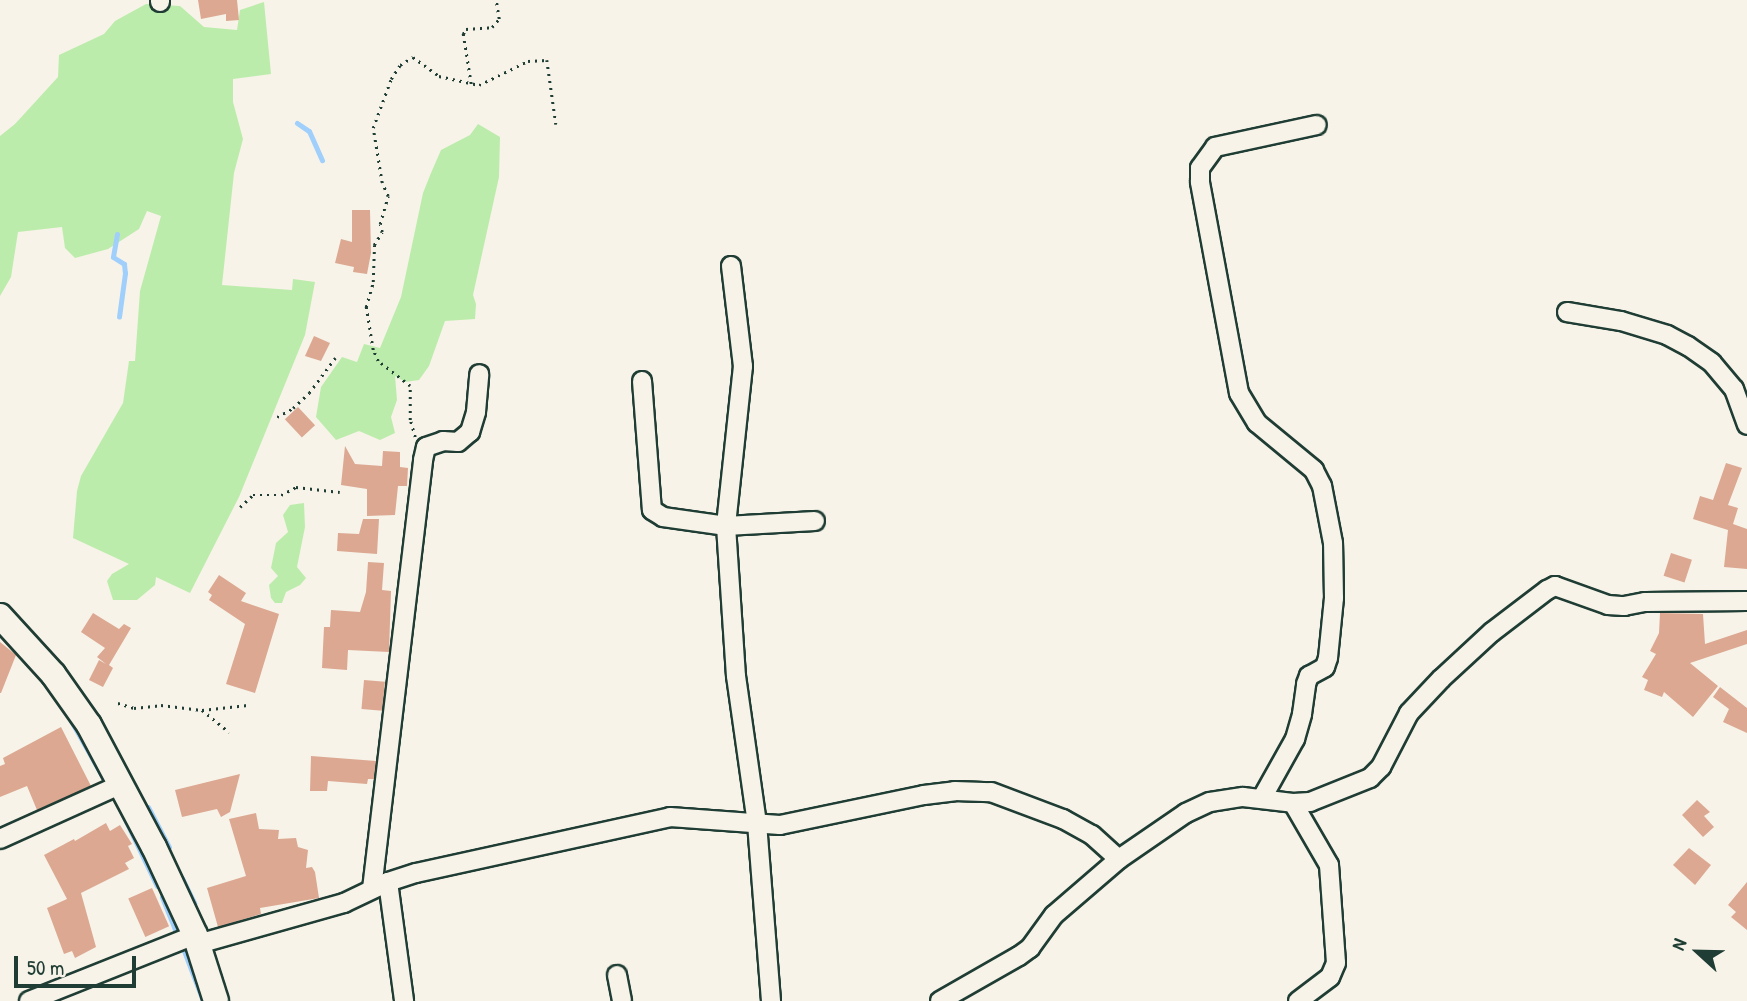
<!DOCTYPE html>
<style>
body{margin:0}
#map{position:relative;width:1747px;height:1001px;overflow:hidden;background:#f7f3e8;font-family:"Patrick Hand",sans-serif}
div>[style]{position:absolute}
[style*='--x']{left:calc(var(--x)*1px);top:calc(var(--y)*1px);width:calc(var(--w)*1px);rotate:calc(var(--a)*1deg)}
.green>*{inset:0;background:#bcecab}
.stream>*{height:5px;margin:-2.5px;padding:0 2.5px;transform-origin:2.5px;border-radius:2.5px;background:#a0cffc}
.building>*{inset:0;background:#dca892;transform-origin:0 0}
.path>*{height:2.5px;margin-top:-1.25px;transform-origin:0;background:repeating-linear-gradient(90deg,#1f3d34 0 2px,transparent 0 7px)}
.roads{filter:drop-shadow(2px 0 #1f3d34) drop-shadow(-2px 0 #1f3d34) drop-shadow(0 2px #1f3d34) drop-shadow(0 -2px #1f3d34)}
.street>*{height:18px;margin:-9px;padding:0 9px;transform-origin:9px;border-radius:9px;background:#f7f3e8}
.secondary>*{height:24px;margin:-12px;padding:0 12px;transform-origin:12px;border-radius:12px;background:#f7f3e8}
span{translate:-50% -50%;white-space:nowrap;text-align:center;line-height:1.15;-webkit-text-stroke:5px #f7f3e8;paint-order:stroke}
.north{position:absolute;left:1663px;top:917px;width:70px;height:70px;-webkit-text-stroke:5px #f7f3e8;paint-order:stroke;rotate:292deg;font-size:19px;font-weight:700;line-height:28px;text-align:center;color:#1f3d34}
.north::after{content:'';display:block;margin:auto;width:24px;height:32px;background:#1f3d34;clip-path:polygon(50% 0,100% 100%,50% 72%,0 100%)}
.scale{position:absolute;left:14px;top:956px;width:122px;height:32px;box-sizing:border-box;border:4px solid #1f3d34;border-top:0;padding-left:9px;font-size:21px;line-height:24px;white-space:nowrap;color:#1f3d34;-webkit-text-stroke:5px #f7f3e8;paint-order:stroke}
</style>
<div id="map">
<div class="green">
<div style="clip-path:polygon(264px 2px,271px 74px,233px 79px,233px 102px,243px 139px,234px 173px,222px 285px,292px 290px,293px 279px,315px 282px,305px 335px,239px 497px,190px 593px,156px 577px,155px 585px,137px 600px,113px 600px,107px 581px,112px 574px,129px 564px,73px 538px,77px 491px,81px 476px,123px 403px,129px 361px,135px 361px,140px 291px,161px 216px,147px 211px,139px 229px,108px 249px,75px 258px,65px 248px,62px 227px,18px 232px,11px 277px,0 296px,0 136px,15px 124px,58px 77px,59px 55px,104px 34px,115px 21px,146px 4px,180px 6px,204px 27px,237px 30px,240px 10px)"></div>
<div style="clip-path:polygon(478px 124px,500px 137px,499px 177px,473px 295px,476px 304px,475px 319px,445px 321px,429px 366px,419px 380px,405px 382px,395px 376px,397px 400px,391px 417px,395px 433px,380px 440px,359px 431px,336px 440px,316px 417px,321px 387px,342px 357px,357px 362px,364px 344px,380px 348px,401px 297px,423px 193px,431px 173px,441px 150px,470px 135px)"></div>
<div style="clip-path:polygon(304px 503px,305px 527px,297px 567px,306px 578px,300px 585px,286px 592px,282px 603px,275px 603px,271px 598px,269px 585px,278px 576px,271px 568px,276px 543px,288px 532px,283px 515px,290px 505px)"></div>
</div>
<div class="stream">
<div style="--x:297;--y:123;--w:14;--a:34"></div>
<div style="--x:309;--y:131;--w:32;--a:66"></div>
<div style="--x:117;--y:234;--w:23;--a:100"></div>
<div style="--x:113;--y:257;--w:13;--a:32"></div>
<div style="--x:124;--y:264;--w:9;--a:84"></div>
<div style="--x:125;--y:273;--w:44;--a:97.8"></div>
<div style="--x:70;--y:719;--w:71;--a:60.6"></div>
<div style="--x:148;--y:807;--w:45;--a:62.3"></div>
<div style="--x:121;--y:811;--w:83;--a:64.4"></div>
<div style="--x:182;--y:878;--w:28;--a:64"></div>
<div style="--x:162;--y:897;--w:43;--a:68.2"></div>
<div style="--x:183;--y:948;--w:57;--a:69.3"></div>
</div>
<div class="building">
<div style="clip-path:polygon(198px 0,237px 0,239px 20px,226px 21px,226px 14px,201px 19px)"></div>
<div style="clip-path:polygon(352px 210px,370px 210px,371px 253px,367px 274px,353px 272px,354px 267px,335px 263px,341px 239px,352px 242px)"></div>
<div style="clip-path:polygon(314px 336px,330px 343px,321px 361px,305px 356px)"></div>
<div style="left:298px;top:407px;width:25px;height:18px;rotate:47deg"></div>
<div style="clip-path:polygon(345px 446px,355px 464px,382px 466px,383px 451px,400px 452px,400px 467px,408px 468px,407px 486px,398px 486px,395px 515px,367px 516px,367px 489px,341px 485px)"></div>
<div style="clip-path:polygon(1726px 463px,1742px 468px,1728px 505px,1738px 508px,1733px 524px,1747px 529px,1747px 569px,1724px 567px,1728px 530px,1693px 519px,1700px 496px,1713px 500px)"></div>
<div style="clip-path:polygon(363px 519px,379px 519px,377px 554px,337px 551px,338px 533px,359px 534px)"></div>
<div style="left:1671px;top:553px;width:22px;height:24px;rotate:18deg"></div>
<div style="clip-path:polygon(368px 562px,384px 563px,382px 590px,391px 591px,389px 652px,348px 650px,347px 670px,322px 668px,324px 627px,330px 627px,331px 610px,360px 612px,366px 592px)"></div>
<div style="clip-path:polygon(219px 575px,246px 593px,241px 601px,279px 614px,255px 693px,226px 684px,245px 624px,209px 600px,212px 595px,208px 592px)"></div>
<div style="clip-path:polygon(93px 613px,119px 629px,124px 624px,131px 628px,109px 665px,113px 668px,103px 687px,89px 680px,99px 660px,106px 664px,97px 657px,105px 648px,81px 632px)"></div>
<div style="clip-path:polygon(1660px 613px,1703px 614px,1705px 644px,1747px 630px,1747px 644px,1690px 663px,1718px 686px,1693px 717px,1664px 692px,1662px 697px,1644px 690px,1648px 680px,1642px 677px,1656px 654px,1650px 651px,1659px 633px)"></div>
<div style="clip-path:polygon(0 642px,16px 655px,1px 693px,0 693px)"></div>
<div style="left:364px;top:680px;width:21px;height:29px;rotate:5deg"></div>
<div style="clip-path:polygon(1720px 687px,1747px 708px,1747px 733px,1723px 722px,1729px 709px,1713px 697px)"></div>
<div style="clip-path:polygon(61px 727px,91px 786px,37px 810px,27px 786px,0 797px,0 766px,5px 764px,3px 758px)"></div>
<div style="clip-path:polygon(311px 756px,376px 761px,374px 779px,368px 779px,367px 784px,328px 781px,327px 791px,310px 791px)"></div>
<div style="clip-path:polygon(240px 774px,230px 812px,221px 817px,217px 809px,182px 817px,175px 790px)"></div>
<div style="clip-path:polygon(1697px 800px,1710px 812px,1704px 816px,1714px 827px,1703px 837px,1682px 815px)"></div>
<div style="clip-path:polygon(256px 813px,259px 829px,279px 830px,278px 839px,296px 838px,298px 847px,308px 850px,306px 868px,312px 867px,315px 872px,319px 898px,260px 908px,261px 914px,218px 927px,207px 888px,246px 876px,229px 819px)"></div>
<div style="clip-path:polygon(106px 823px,110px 831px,120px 825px,132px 844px,128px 846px,134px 858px,125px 863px,129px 869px,81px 893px,96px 947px,75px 958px,72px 951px,64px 954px,47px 908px,67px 899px,44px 855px,74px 839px,75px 841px)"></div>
<div style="clip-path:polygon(1689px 848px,1711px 865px,1695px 885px,1673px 865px)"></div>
<div style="clip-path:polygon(1747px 882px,1747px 930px,1731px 917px,1736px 912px,1728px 905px)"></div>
<div style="left:152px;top:888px;width:42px;height:26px;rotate:66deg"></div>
</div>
<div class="path">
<div style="--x:471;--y:84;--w:51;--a:-99.1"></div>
<div style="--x:463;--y:34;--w:6;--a:-59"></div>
<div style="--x:466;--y:29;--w:26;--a:-4"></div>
<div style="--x:492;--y:27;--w:11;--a:-49"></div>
<div style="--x:499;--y:19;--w:19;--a:-99"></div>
<div style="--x:277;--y:417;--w:18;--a:-29"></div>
<div style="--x:293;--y:408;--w:22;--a:-43"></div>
<div style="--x:309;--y:393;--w:44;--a:-53.4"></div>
<div style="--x:415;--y:437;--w:18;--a:-106"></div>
<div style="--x:410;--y:420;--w:34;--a:-90"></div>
<div style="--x:410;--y:386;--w:41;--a:-142"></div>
<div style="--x:378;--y:361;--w:12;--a:-114"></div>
<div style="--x:373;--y:350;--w:44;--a:-99.2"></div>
<div style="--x:366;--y:307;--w:26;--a:-74"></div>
<div style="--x:373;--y:282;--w:37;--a:-88"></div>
<div style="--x:374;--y:245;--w:15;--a:-58"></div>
<div style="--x:382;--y:232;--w:8;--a:-104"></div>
<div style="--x:380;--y:224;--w:29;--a:-74"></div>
<div style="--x:388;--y:196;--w:14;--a:-115"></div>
<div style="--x:382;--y:183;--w:56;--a:-99.3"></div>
<div style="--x:373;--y:128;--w:52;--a:-69.8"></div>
<div style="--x:391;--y:79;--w:17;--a:-57"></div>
<div style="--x:400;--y:65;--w:15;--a:-32"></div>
<div style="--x:413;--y:57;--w:32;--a:36"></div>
<div style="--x:439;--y:76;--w:41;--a:12.7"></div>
<div style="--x:479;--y:85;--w:55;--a:-26.1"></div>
<div style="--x:528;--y:61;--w:19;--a:-3"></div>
<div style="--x:547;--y:60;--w:65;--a:82"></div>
<div style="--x:240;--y:507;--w:18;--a:-43"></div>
<div style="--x:253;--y:495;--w:28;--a:0"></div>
<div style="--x:281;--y:495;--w:17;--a:-28"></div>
<div style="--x:296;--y:487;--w:44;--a:6.5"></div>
<div style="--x:118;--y:703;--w:17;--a:17"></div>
<div style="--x:134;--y:708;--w:27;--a:-6"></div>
<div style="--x:161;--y:705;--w:41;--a:7"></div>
<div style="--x:202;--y:710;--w:35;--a:39"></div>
<div style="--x:202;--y:710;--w:46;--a:-6.2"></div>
</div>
<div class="roads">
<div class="street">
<div style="--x:160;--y:0;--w:2;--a:90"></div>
<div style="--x:731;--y:266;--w:101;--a:83.2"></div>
<div style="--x:743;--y:366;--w:161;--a:96.1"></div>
<div style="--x:726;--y:526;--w:89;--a:-3.2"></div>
<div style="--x:1567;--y:312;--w:55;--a:9.5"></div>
<div style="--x:1621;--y:321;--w:48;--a:16.9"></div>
<div style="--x:1667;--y:335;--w:24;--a:28"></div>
<div style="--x:1688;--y:346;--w:29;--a:35"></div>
<div style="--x:1712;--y:363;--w:34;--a:50"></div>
<div style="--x:1734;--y:389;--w:38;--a:70"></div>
<div style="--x:642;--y:381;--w:129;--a:85.6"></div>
<div style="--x:652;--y:510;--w:13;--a:32"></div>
<div style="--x:663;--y:517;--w:64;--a:8.1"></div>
<div style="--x:726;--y:526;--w:150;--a:86.2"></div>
<div style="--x:736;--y:676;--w:148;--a:81.9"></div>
<div style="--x:757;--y:823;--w:179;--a:85.5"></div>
<div style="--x:1262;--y:798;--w:68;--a:-60.8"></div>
<div style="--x:1295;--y:739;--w:26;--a:-74"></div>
<div style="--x:1302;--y:714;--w:30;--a:-82"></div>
<div style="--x:1306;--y:684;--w:9;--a:-69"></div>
<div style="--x:1309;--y:676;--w:18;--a:-29"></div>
<div style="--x:1325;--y:667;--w:9;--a:-72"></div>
<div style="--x:1328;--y:658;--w:60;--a:-84.3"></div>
<div style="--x:1334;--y:598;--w:55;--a:-91"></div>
<div style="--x:1333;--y:543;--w:58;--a:-100.9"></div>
<div style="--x:1322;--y:486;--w:18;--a:-117"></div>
<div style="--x:1314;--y:470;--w:74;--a:-140.5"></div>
<div style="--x:1257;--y:423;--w:35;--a:-121"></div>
<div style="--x:1239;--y:393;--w:215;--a:-100.5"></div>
<div style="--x:1200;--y:182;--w:14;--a:-90"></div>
<div style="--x:1200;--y:168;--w:26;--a:-54"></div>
<div style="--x:1215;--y:147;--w:104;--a:-12.2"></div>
<div style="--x:1293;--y:803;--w:72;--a:59.9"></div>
<div style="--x:1329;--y:865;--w:98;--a:85.9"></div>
<div style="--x:1336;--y:963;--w:15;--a:113"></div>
<div style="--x:1330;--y:977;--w:40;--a:143"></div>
<div style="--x:0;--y:839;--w:134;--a:-24.3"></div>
<div style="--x:388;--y:882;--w:120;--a:82.3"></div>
<div style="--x:372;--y:889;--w:432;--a:-83.2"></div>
<div style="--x:423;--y:460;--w:13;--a:-77"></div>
<div style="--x:426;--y:447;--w:18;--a:-19"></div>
<div style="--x:443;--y:441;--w:15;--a:4"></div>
<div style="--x:458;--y:442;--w:16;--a:-40"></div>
<div style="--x:470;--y:432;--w:21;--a:-73"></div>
<div style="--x:476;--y:412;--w:38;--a:-85"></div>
<div style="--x:198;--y:944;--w:152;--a:-15.7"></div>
<div style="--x:344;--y:903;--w:49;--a:-25.5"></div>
<div style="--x:388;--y:882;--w:29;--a:-18"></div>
<div style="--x:416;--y:873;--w:260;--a:-12.4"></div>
<div style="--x:670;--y:817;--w:110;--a:4.2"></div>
<div style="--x:780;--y:825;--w:147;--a:-11.8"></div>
<div style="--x:924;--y:795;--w:31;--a:-7"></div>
<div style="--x:955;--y:791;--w:36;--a:2"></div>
<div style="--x:991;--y:792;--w:77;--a:20.6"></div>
<div style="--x:1063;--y:819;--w:33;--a:29"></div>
<div style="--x:1092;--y:835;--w:36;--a:42"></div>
<div style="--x:617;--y:975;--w:26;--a:79"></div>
<div style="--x:29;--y:1001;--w:179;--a:-21.7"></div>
<div style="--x:940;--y:1001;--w:91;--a:-29.7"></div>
<div style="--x:1019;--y:956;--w:14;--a:-36"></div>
<div style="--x:1030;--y:948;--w:41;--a:-54"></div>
<div style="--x:1054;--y:915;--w:86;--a:-40.7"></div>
<div style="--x:1119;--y:859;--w:81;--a:-34.5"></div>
<div style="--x:1186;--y:813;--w:26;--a:-25"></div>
<div style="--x:1210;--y:802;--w:33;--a:-9"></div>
<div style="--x:1243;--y:797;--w:50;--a:6.8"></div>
<div style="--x:1293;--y:803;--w:17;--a:-3"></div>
<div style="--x:1310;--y:802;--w:65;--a:-21.8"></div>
<div style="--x:1370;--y:778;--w:16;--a:-45"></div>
<div style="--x:1381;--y:767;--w:61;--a:-62.6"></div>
<div style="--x:1409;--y:713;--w:47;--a:-46.7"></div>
<div style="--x:1441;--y:679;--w:69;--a:-42.7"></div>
<div style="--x:1492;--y:632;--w:69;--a:-37.4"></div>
<div style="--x:1547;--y:590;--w:9;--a:-27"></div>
<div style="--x:1555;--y:586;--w:56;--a:19.7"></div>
<div style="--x:1608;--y:605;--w:16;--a:4"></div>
<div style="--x:1624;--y:606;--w:21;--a:-11"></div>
<div style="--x:1645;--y:602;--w:102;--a:-0.6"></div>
</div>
<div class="secondary">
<div style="--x:0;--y:616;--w:79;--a:47.6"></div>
<div style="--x:53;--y:674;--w:62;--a:54.8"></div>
<div style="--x:89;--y:725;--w:138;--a:62"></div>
<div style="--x:154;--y:847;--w:97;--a:65"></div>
<div style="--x:195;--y:935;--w:69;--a:72.3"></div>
</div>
</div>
<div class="north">N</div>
<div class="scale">50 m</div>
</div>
